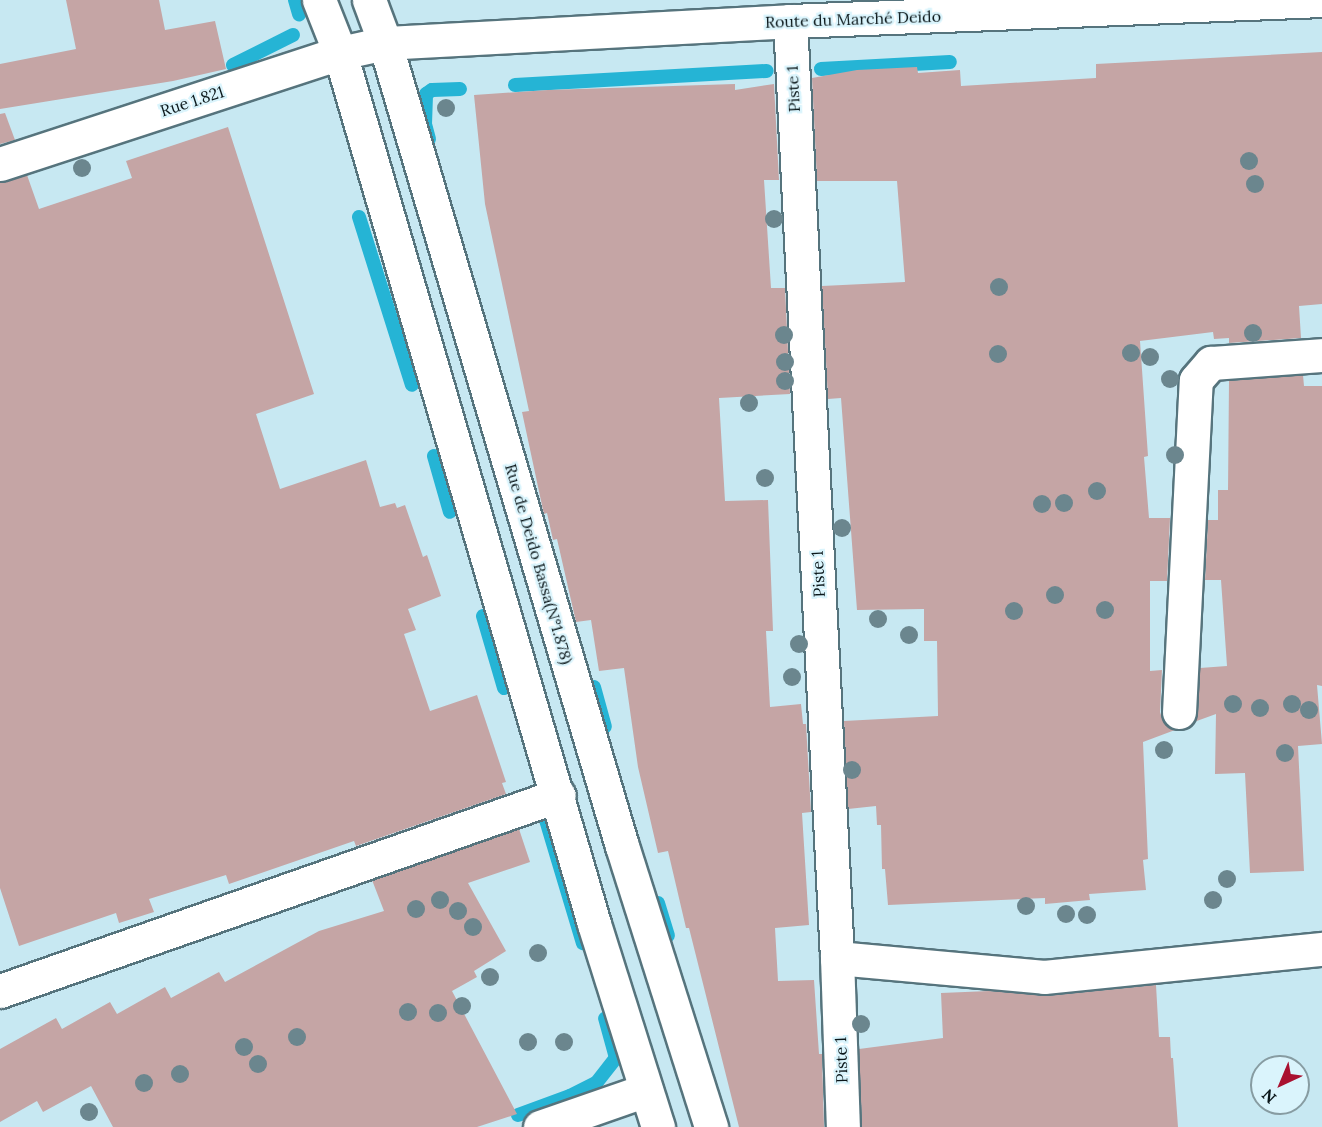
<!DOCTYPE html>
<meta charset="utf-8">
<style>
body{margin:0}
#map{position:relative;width:1322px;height:1127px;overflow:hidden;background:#c7e8f2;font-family:Lora,serif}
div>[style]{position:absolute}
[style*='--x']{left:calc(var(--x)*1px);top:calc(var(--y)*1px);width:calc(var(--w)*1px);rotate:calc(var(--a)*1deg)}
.stream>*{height:14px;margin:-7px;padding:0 7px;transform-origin:7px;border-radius:7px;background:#25b4d5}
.building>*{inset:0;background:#c5a5a5}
.roads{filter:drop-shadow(2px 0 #56747d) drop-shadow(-2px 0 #56747d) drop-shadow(0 2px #56747d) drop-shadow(0 -2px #56747d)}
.street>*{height:33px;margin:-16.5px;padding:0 16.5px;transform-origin:16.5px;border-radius:16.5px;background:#fff}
.secondary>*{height:33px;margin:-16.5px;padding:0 16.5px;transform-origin:16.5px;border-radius:16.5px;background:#fff}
.trees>*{width:18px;height:18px;margin:-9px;border-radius:50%;background:#6b868e}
span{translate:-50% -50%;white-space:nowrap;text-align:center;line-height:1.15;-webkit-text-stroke:4.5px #daf4fc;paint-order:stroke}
.street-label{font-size:16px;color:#0b171a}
.north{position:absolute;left:1250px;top:1055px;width:60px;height:60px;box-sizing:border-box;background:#daf4fc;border:2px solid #879ca2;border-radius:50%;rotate:224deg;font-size:16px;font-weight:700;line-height:24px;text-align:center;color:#0b171a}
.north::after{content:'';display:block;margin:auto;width:21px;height:27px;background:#a91130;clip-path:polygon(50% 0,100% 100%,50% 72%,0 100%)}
</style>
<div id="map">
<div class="stream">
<div style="--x:295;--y:0;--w:15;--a:74"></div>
<div style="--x:233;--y:65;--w:67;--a:-26.6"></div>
<div style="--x:821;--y:69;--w:129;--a:-3.1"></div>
<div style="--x:515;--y:85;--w:252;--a:-3.2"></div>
<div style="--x:429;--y:139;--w:16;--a:-105"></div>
<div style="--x:425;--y:124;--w:30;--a:-88"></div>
<div style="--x:426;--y:94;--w:7;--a:-34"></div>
<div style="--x:432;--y:90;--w:28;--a:-2"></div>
<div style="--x:359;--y:217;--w:176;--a:72.5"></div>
<div style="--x:434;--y:456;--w:58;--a:74.1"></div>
<div style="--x:483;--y:616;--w:75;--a:73.7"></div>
<div style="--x:594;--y:687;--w:41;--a:74.6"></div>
<div style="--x:543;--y:810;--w:139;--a:73.3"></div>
<div style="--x:658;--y:903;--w:34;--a:73"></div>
<div style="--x:518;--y:1115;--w:55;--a:-20.1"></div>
<div style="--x:570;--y:1096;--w:30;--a:-27"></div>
<div style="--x:597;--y:1082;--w:31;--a:-52"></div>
<div style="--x:616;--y:1058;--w:41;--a:-105.4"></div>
</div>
<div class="building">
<div style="clip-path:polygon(66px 0,159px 0,165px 30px,215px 21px,226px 69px,173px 81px,0 109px,0 64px,76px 49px)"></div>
<div style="clip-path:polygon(1322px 52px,1322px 304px,1299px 306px,1301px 338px,1229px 343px,1229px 338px,1214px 339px,1213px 332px,1140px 341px,1148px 456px,1144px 457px,1149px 518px,1170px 518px,1167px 581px,1150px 581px,1150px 671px,1162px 670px,1160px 712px,1163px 721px,1175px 730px,1143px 742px,1148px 859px,1143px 860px,1146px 890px,1089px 894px,1090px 900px,1045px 904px,1045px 898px,888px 905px,885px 869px,882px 869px,881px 825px,877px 825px,876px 806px,848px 809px,844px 721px,938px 716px,937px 641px,924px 641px,924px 609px,857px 610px,841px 398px,828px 399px,822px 286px,905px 282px,897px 181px,817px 181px,812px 78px,857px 70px,917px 67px,918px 73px,960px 70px,961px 86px,1096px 78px,1096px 64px)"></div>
<div style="clip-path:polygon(735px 84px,735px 90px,774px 84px,779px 180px,764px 180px,771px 288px,785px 288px,790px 394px,719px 398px,725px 501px,768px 500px,773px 631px,766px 631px,770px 707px,801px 704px,803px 724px,806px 724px,811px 812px,802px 813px,809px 925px,775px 928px,778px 981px,814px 980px,819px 1054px,822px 1054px,824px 1127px,739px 1127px,689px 928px,686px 928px,668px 851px,658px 853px,638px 767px,624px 668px,599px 671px,591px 620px,576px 622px,557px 539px,553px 540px,547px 513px,544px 514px,543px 510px,522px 412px,529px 411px,485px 204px,474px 95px,548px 90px)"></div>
<div style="clip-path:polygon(5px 113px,15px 140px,0 144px,0 114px)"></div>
<div style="clip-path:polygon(228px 127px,314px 394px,256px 414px,280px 489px,366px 460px,380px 507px,395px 503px,397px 508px,405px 505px,423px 557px,427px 555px,441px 596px,408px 609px,416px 630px,404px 634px,430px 711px,477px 695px,506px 782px,502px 783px,506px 794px,359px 845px,356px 846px,354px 841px,229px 884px,226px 875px,149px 899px,154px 912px,119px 923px,116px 913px,19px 946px,0 888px,0 182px,27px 175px,39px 209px,132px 178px,126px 161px)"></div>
<div style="clip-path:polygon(1303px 375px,1304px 386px,1322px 386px,1322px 686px,1317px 685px,1322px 744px,1298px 746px,1304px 871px,1250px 873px,1245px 773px,1215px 774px,1216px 714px,1194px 722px,1198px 713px,1200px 668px,1227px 666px,1221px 580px,1205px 580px,1208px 520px,1218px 520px,1218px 490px,1228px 490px,1229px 381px)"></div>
<div style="clip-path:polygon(519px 829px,530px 862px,468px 883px,506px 951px,474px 971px,477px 977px,452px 991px,517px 1114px,477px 1127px,113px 1127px,91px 1086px,43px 1112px,37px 1101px,0 1122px,0 1049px,56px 1018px,62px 1029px,110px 1002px,117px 1014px,165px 987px,171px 998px,219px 972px,225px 982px,319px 931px,384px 911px,372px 880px)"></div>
<div style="clip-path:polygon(1156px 985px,1159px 1037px,1170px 1037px,1171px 1058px,1173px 1058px,1178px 1127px,862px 1127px,859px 1049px,943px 1038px,941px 993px,989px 991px,1046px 996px)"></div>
</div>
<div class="roads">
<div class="street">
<div style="--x:790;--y:21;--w:938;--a:87.13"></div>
<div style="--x:837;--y:958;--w:169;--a:88"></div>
<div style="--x:0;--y:164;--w:358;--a:-18.1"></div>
<div style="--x:340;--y:53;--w:46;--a:-12.5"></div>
<div style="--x:385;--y:43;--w:406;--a:-3.1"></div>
<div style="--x:790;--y:21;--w:532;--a:-2.26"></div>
<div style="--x:1179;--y:712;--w:332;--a:-87.1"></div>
<div style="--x:1196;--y:380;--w:23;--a:-49"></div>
<div style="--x:1211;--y:363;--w:111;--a:-4.1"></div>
<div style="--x:837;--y:958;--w:208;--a:5.2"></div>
<div style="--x:1044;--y:977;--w:279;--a:-5.8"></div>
<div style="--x:0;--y:991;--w:592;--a:-19.32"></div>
<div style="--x:540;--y:1127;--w:112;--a:-19.2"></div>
</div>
<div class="secondary">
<div style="--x:319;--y:0;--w:57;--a:68.4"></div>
<div style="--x:340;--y:53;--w:907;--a:73.74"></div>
<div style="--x:594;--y:924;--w:213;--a:72.5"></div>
<div style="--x:369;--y:0;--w:46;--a:69.6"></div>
<div style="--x:385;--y:43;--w:837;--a:73.56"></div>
<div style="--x:622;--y:846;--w:295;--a:72.4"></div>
</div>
</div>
<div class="trees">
<div style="left:446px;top:108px"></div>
<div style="left:1249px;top:161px"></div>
<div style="left:82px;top:168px"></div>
<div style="left:1255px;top:184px"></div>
<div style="left:774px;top:219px"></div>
<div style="left:999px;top:287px"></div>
<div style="left:1253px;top:333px"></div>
<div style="left:784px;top:335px"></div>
<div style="left:1131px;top:353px"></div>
<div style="left:998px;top:354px"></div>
<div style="left:1150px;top:357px"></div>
<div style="left:785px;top:362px"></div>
<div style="left:1170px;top:379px"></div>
<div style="left:785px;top:381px"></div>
<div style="left:749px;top:403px"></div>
<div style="left:1175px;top:455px"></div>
<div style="left:765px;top:478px"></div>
<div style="left:1097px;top:491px"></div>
<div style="left:1064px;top:503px"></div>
<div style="left:1042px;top:504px"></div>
<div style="left:842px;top:528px"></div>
<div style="left:1055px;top:595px"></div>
<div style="left:1105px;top:610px"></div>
<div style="left:1014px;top:611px"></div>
<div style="left:878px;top:619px"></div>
<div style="left:909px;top:635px"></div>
<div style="left:799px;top:644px"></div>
<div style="left:792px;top:677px"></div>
<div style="left:1233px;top:704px"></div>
<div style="left:1292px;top:704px"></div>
<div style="left:1260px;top:708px"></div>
<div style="left:1309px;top:710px"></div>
<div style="left:1164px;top:750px"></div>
<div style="left:1285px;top:753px"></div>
<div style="left:852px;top:770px"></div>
<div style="left:1227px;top:879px"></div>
<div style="left:440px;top:900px"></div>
<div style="left:1213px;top:900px"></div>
<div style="left:1026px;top:906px"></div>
<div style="left:416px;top:909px"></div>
<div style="left:458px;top:911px"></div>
<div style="left:1066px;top:914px"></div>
<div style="left:1087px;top:915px"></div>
<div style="left:473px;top:927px"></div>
<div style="left:538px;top:953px"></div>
<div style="left:490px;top:977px"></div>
<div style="left:462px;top:1006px"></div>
<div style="left:408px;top:1012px"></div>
<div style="left:438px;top:1013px"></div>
<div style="left:861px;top:1024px"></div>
<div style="left:297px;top:1037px"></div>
<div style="left:528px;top:1042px"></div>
<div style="left:564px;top:1042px"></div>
<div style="left:244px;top:1047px"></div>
<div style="left:258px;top:1064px"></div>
<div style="left:180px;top:1074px"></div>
<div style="left:144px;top:1083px"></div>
<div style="left:89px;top:1112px"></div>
</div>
<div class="street-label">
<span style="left:853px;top:19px;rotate:-2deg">Route du Marché Deido</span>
<span style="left:793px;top:89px;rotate:-93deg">Piste 1</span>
<span style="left:192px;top:101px;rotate:-18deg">Rue 1.821</span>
<span style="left:539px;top:564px;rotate:74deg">Rue de Deido Bassa(N°1.878)</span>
<span style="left:818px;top:574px;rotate:-93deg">Piste 1</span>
<span style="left:841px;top:1060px;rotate:-92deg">Piste 1</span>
</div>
<div class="north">N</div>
</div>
